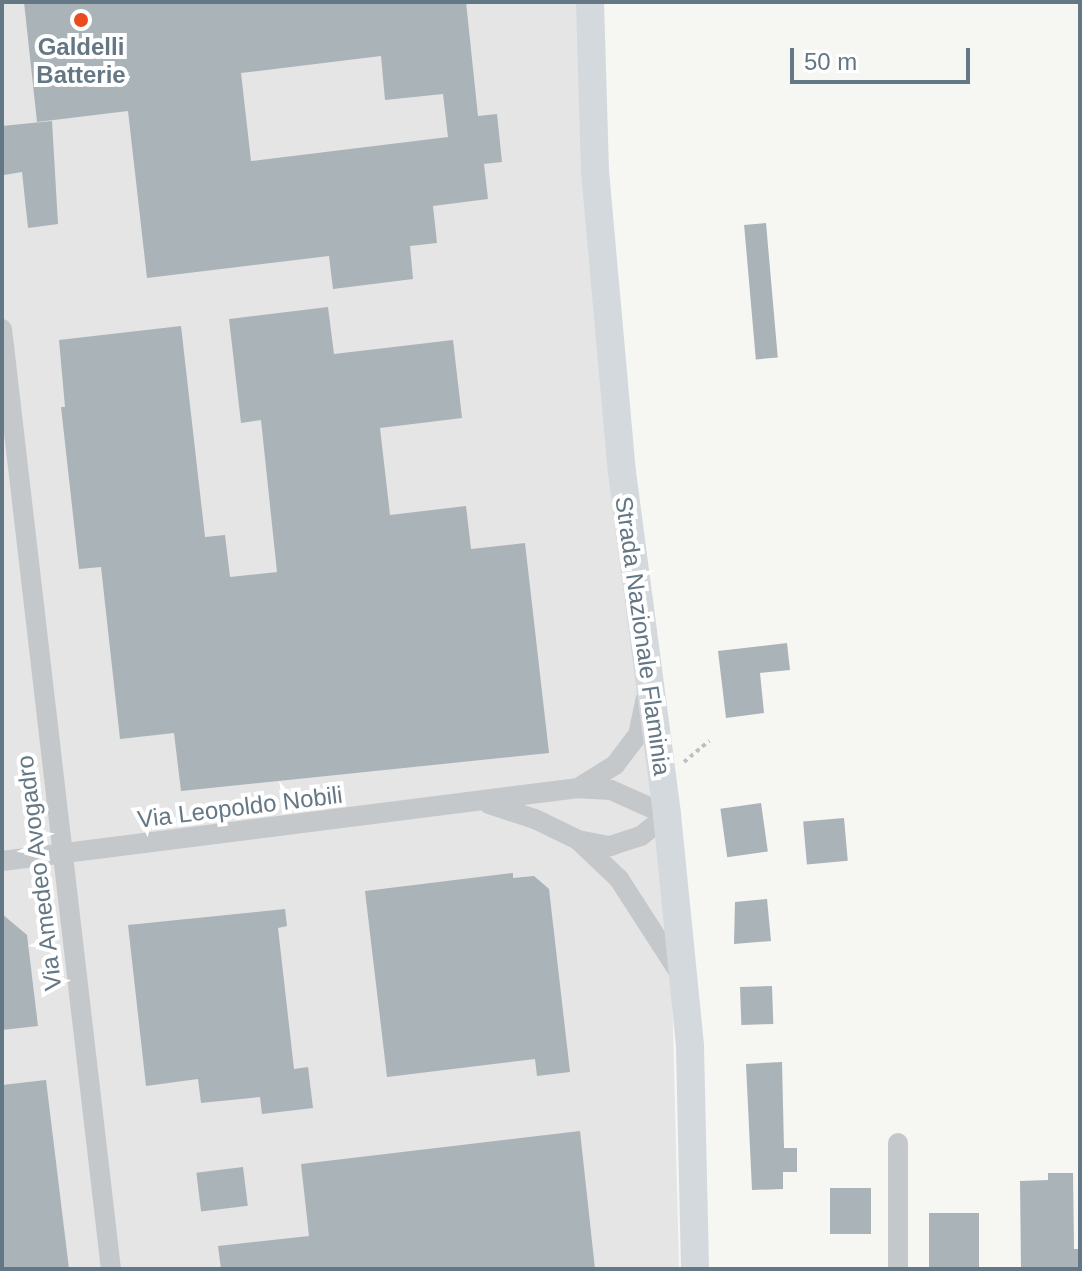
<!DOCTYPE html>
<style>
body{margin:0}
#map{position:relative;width:1082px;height:1271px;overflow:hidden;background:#f6f6f3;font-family:Arial,sans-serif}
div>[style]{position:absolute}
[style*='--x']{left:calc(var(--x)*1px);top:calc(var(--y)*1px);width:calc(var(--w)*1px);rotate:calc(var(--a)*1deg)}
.built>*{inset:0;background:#e4e5e4}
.building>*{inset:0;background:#aab3b8;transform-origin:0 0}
.path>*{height:4px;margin-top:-2px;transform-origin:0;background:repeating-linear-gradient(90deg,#bdc0c2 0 4px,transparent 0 8px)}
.street>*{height:20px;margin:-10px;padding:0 10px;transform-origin:10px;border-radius:10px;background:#c4c8cb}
.secondary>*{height:28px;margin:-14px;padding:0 14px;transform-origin:14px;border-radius:14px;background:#d4d9dd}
.dots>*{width:22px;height:22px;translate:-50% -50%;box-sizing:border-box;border:4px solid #fff;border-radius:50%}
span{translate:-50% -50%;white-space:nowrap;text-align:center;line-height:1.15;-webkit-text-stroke:8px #fff;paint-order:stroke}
.poi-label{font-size:24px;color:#647785;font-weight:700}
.street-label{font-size:24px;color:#647785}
.frame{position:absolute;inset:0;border:4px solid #647785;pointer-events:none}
.scale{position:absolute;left:790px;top:48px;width:180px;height:36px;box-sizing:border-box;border:4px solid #647785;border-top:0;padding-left:10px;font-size:24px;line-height:28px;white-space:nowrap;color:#647785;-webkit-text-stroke:6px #fff;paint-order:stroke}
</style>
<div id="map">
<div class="built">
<div style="clip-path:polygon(2px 2px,579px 2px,672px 988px,679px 1269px,2px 1269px)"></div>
</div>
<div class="building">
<div style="clip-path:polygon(evenodd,24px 2px,466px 2px,478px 116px,497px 114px,502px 162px,484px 164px,488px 199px,433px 206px,437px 243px,410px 246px,413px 279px,333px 289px,329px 256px,147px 278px,128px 111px,37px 122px,24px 2px,381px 56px,385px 100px,443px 94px,448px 137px,251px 161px,241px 73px,381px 56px)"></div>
<div style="clip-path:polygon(52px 121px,58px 224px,28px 228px,22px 172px,4px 175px,2px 126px)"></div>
<div style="left:766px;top:223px;width:135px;height:22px;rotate:85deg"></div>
<div style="clip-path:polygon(328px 307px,334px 354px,453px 340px,462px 418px,380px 428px,390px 515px,466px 506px,471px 549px,525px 543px,549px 753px,181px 791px,174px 733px,120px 739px,101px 567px,79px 569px,61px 407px,65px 407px,59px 340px,181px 326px,205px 537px,225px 535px,230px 577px,277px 572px,261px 420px,241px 423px,229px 319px)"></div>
<div style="clip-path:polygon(787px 643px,790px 670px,760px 673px,764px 713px,726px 718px,718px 651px)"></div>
<div style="left:761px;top:803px;width:49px;height:41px;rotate:82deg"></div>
<div style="left:844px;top:818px;width:43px;height:41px;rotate:85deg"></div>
<div style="clip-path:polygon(513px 873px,513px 878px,534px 876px,549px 889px,570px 1072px,537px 1076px,535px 1059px,387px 1077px,365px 891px)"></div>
<div style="clip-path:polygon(767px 899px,771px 941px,734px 944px,735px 902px)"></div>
<div style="clip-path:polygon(285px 909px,287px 926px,278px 928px,294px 1069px,308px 1067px,313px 1108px,262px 1114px,260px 1097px,201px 1103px,198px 1079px,146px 1086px,128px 925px)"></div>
<div style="clip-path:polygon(2px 914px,27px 935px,38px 1026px,2px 1030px)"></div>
<div style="left:772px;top:986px;width:38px;height:32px;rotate:88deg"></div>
<div style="clip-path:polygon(782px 1062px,784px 1148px,797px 1148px,797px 1172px,783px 1172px,783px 1189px,752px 1190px,746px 1064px)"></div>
<div style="clip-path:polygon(46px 1080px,69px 1269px,2px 1269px,2px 1085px)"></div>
<div style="clip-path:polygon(580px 1131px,595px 1269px,221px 1269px,218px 1246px,309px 1236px,301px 1164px)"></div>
<div style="left:243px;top:1167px;width:39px;height:47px;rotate:83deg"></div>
<div style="clip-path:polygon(1048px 1173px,1073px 1173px,1074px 1249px,1080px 1249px,1080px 1269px,1021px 1269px,1020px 1181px,1048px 1180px)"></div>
<div style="left:830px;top:1188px;width:41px;height:46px"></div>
<div style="left:929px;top:1213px;width:50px;height:56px"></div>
</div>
<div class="path">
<div style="--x:684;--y:762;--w:33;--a:-40"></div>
</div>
<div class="street">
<div style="--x:2;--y:329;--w:946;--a:83.39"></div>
<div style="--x:489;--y:804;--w:48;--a:18.1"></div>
<div style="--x:535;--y:819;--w:48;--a:26"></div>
<div style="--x:578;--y:840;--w:57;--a:43.6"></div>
<div style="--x:619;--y:879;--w:111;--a:57.2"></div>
<div style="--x:578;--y:840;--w:33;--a:11"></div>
<div style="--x:610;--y:846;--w:33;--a:-18"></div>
<div style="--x:641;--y:836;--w:33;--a:-39"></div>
<div style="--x:667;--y:815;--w:61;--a:-155.9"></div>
<div style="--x:611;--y:790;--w:33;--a:-177"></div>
<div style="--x:2;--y:861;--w:581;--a:-7.22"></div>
<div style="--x:578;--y:788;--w:44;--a:-31.9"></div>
<div style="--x:615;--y:765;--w:38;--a:-53"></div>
<div style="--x:638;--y:735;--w:38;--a:-78"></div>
<div style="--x:898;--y:1143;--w:126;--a:90"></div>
</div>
<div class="secondary">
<div style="--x:590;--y:2;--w:169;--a:88.3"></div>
<div style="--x:595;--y:171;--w:302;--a:84.9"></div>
<div style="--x:622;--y:472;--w:346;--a:82.5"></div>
<div style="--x:667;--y:815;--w:233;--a:84.3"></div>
<div style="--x:690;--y:1047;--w:222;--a:88.7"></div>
</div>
<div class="dots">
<div style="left:81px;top:20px;background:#eb4c1e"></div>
</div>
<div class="poi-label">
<span style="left:81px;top:61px">Galdelli<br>Batterie</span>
</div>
<div class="street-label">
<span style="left:643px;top:636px;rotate:82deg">Strada Nazionale Flaminia</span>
<span style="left:240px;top:807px;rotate:-7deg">Via Leopoldo Nobili</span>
<span style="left:39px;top:873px;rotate:-97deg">Via Amedeo Avogadro</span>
</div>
<div class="frame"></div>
<div class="scale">50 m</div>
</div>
